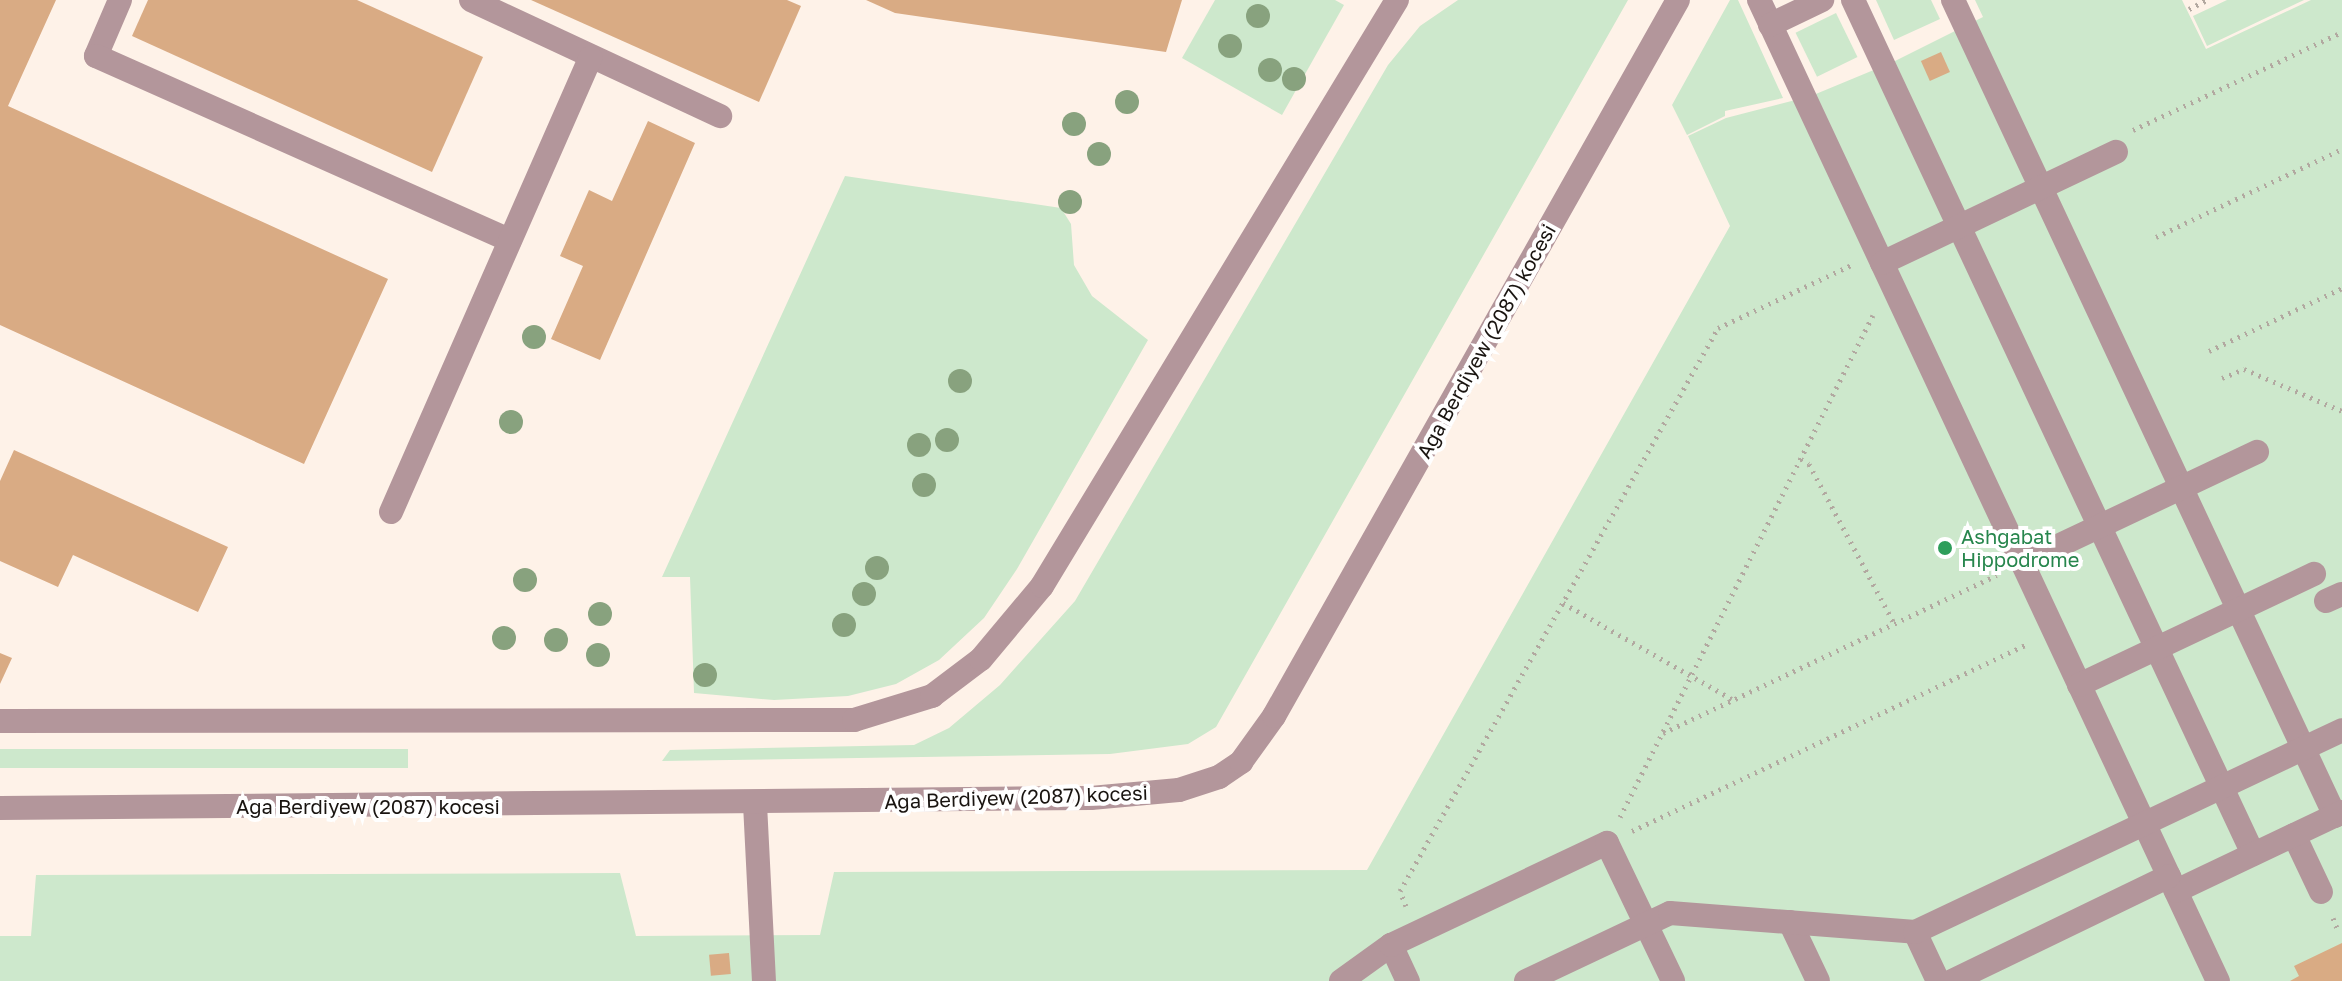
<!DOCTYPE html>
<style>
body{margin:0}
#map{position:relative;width:2342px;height:981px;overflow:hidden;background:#fef2e8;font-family:"Golos Text",sans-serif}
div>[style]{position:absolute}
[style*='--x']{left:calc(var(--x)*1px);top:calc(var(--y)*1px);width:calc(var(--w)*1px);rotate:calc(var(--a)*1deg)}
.green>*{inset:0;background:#cde8cc;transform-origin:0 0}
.building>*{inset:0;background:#d9ab84;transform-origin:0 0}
.path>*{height:5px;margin-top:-2.5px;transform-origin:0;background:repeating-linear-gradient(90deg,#b2a8a0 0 2px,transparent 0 8px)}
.minor>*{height:24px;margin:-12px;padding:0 12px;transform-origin:12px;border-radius:12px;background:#b3969b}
.trees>*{width:24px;height:24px;margin:-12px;border-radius:50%;background:#88a27e}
.dots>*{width:22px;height:22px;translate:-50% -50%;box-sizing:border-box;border:4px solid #fff;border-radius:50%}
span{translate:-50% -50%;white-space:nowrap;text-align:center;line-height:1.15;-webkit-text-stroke:8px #fff;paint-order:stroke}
.street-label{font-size:20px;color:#191410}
.leisure-label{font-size:20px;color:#27864d}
.left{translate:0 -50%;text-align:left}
</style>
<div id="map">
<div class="green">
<div style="clip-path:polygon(1215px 0,1335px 0,1344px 5px,1282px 115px,1182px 58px)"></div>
<div style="clip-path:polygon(1458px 0,1628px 0,1216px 727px,1188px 744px,1110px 754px,662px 761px,670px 750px,914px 745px,949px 728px,1000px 685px,1075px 601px,1388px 65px,1420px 26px)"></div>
<div style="clip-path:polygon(1730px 0,1738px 0,1783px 98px,1725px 111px,1725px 116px,1687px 135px,1672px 105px)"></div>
<div style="clip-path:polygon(1876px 0,1931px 0,1940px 19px,1894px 40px)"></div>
<div style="clip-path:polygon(1975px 0,2182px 0,2206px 49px,2311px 0,2342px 0,2342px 981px,0 981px,0 936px,31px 936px,36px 875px,620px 873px,636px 936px,820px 935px,834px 872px,1367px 870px,1730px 226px,1688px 136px,1726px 118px,1811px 96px,1893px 62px,1983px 17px)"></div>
<div style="clip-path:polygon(2227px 0,2304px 0,2207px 46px,2193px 16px)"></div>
<div style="left:1836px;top:13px;width:49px;height:45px;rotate:64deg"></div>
<div style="clip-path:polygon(845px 176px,1061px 208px,1071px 224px,1074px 265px,1092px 296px,1148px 340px,1017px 569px,984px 618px,939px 660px,896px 684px,848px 696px,774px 700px,694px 693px,690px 577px,662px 577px)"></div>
<div style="left:0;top:749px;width:408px;height:19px"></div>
</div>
<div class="building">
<div style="clip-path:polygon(0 0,56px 0,8px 106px,388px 279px,304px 464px,0 325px)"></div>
<div style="clip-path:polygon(148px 0,357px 0,483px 57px,432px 172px,132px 36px)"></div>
<div style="clip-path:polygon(531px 0,787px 0,801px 6px,759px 102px)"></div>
<div style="clip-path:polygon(866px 0,1182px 0,1166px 52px,895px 13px)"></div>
<div style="left:1941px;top:52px;width:22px;height:22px;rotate:66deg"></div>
<div style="clip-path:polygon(648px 121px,695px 143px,600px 360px,551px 339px,583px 266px,560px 256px,589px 190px,612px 201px)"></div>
<div style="clip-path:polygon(14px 450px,228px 547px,198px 612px,73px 555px,58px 587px,0 561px,0 481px)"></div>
<div style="clip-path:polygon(0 653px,12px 658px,0 684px)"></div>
<div style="clip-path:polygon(2342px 943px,2342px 981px,2290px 981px,2299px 976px,2294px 966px)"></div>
<div style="left:729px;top:953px;width:21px;height:20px;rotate:85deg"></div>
</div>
<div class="path">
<div style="--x:2189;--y:9;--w:20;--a:-27"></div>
<div style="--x:2133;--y:130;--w:231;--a:-25.1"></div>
<div style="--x:2156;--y:237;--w:206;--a:-25.3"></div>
<div style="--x:2209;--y:351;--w:147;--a:-25.3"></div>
<div style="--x:2222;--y:378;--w:24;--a:-22"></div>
<div style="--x:2244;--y:369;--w:107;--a:23.2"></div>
<div style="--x:1801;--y:459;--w:9;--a:32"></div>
<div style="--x:1809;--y:464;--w:180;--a:61.9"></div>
<div style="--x:1563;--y:603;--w:194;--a:29.6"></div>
<div style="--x:1663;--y:733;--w:369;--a:-25.3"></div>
<div style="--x:1620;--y:817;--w:562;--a:-63.25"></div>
<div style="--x:1632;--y:831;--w:438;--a:-25.3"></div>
<div style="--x:1406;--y:906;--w:16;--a:-112"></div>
<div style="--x:1400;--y:891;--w:647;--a:-60.54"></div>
<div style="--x:1718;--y:328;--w:147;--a:-25.3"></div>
<div style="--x:2333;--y:918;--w:11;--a:68"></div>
</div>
<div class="minor">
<div style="--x:120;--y:0;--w:61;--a:113.2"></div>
<div style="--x:96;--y:56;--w:453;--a:24"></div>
<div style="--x:471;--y:0;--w:275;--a:25"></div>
<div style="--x:1759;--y:0;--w:1083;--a:64.93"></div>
<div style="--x:1853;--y:0;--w:943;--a:64.9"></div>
<div style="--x:1953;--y:0;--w:901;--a:64.91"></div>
<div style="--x:1770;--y:25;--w:58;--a:-25.7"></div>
<div style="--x:1882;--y:263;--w:259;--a:-25.4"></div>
<div style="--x:391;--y:512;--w:496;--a:-66.3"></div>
<div style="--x:2022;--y:563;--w:260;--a:-25.3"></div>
<div style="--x:2326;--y:601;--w:17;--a:-24"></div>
<div style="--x:2079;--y:685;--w:260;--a:-25.3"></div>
<div style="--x:0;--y:721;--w:854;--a:-0.07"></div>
<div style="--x:854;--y:720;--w:82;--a:-17.1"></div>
<div style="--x:932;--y:696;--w:61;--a:-37.1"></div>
<div style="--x:981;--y:659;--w:95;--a:-50.1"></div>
<div style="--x:1042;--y:586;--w:685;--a:-58.79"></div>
<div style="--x:755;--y:804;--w:177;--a:87.1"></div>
<div style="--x:0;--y:808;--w:1091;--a:-0.53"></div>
<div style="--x:1091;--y:798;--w:88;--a:-5.2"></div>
<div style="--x:1179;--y:790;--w:42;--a:-18"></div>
<div style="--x:1219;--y:777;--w:27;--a:-34"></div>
<div style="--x:1241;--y:762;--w:57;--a:-54.3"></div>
<div style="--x:1274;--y:716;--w:822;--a:-60.57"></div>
<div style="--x:2294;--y:835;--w:63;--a:64.7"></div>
<div style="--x:2176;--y:891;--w:184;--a:-25.4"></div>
<div style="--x:1790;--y:922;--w:65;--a:64.6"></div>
<div style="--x:1915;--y:932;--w:54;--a:64.9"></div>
<div style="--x:1391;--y:945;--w:40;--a:65"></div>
<div style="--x:1341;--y:981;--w:62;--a:-35.8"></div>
<div style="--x:1391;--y:945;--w:239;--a:-25.3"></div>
<div style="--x:1607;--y:843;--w:153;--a:64.4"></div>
<div style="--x:1526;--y:981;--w:159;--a:-25.3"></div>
<div style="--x:1670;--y:913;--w:246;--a:4.4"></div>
<div style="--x:1915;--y:932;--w:472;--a:-25.3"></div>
<div style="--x:1952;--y:981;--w:241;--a:-25.8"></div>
</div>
<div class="trees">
<div style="left:1258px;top:16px"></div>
<div style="left:1230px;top:46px"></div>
<div style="left:1270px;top:70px"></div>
<div style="left:1294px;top:79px"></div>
<div style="left:1127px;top:102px"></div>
<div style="left:1074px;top:124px"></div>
<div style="left:1099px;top:154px"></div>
<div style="left:1070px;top:202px"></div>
<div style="left:534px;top:337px"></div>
<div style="left:960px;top:381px"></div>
<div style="left:511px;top:422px"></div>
<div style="left:947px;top:440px"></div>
<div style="left:919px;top:445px"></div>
<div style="left:924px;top:485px"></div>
<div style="left:877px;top:568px"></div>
<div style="left:525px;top:580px"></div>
<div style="left:864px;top:594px"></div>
<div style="left:600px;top:614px"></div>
<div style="left:844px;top:625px"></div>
<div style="left:504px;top:638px"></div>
<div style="left:556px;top:640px"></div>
<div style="left:598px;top:655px"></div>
<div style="left:705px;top:675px"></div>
</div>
<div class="dots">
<div style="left:1945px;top:548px;background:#2e9e5b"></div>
</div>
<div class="street-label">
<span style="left:1486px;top:341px;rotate:-61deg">Aga Berdiyew (2087) kocesi</span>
<span style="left:1016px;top:797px;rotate:-2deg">Aga Berdiyew (2087) kocesi</span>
<span style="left:368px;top:806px">Aga Berdiyew (2087) kocesi</span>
</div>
<div class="leisure-label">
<span class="left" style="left:1961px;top:548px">Ashgabat<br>Hippodrome</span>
</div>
</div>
